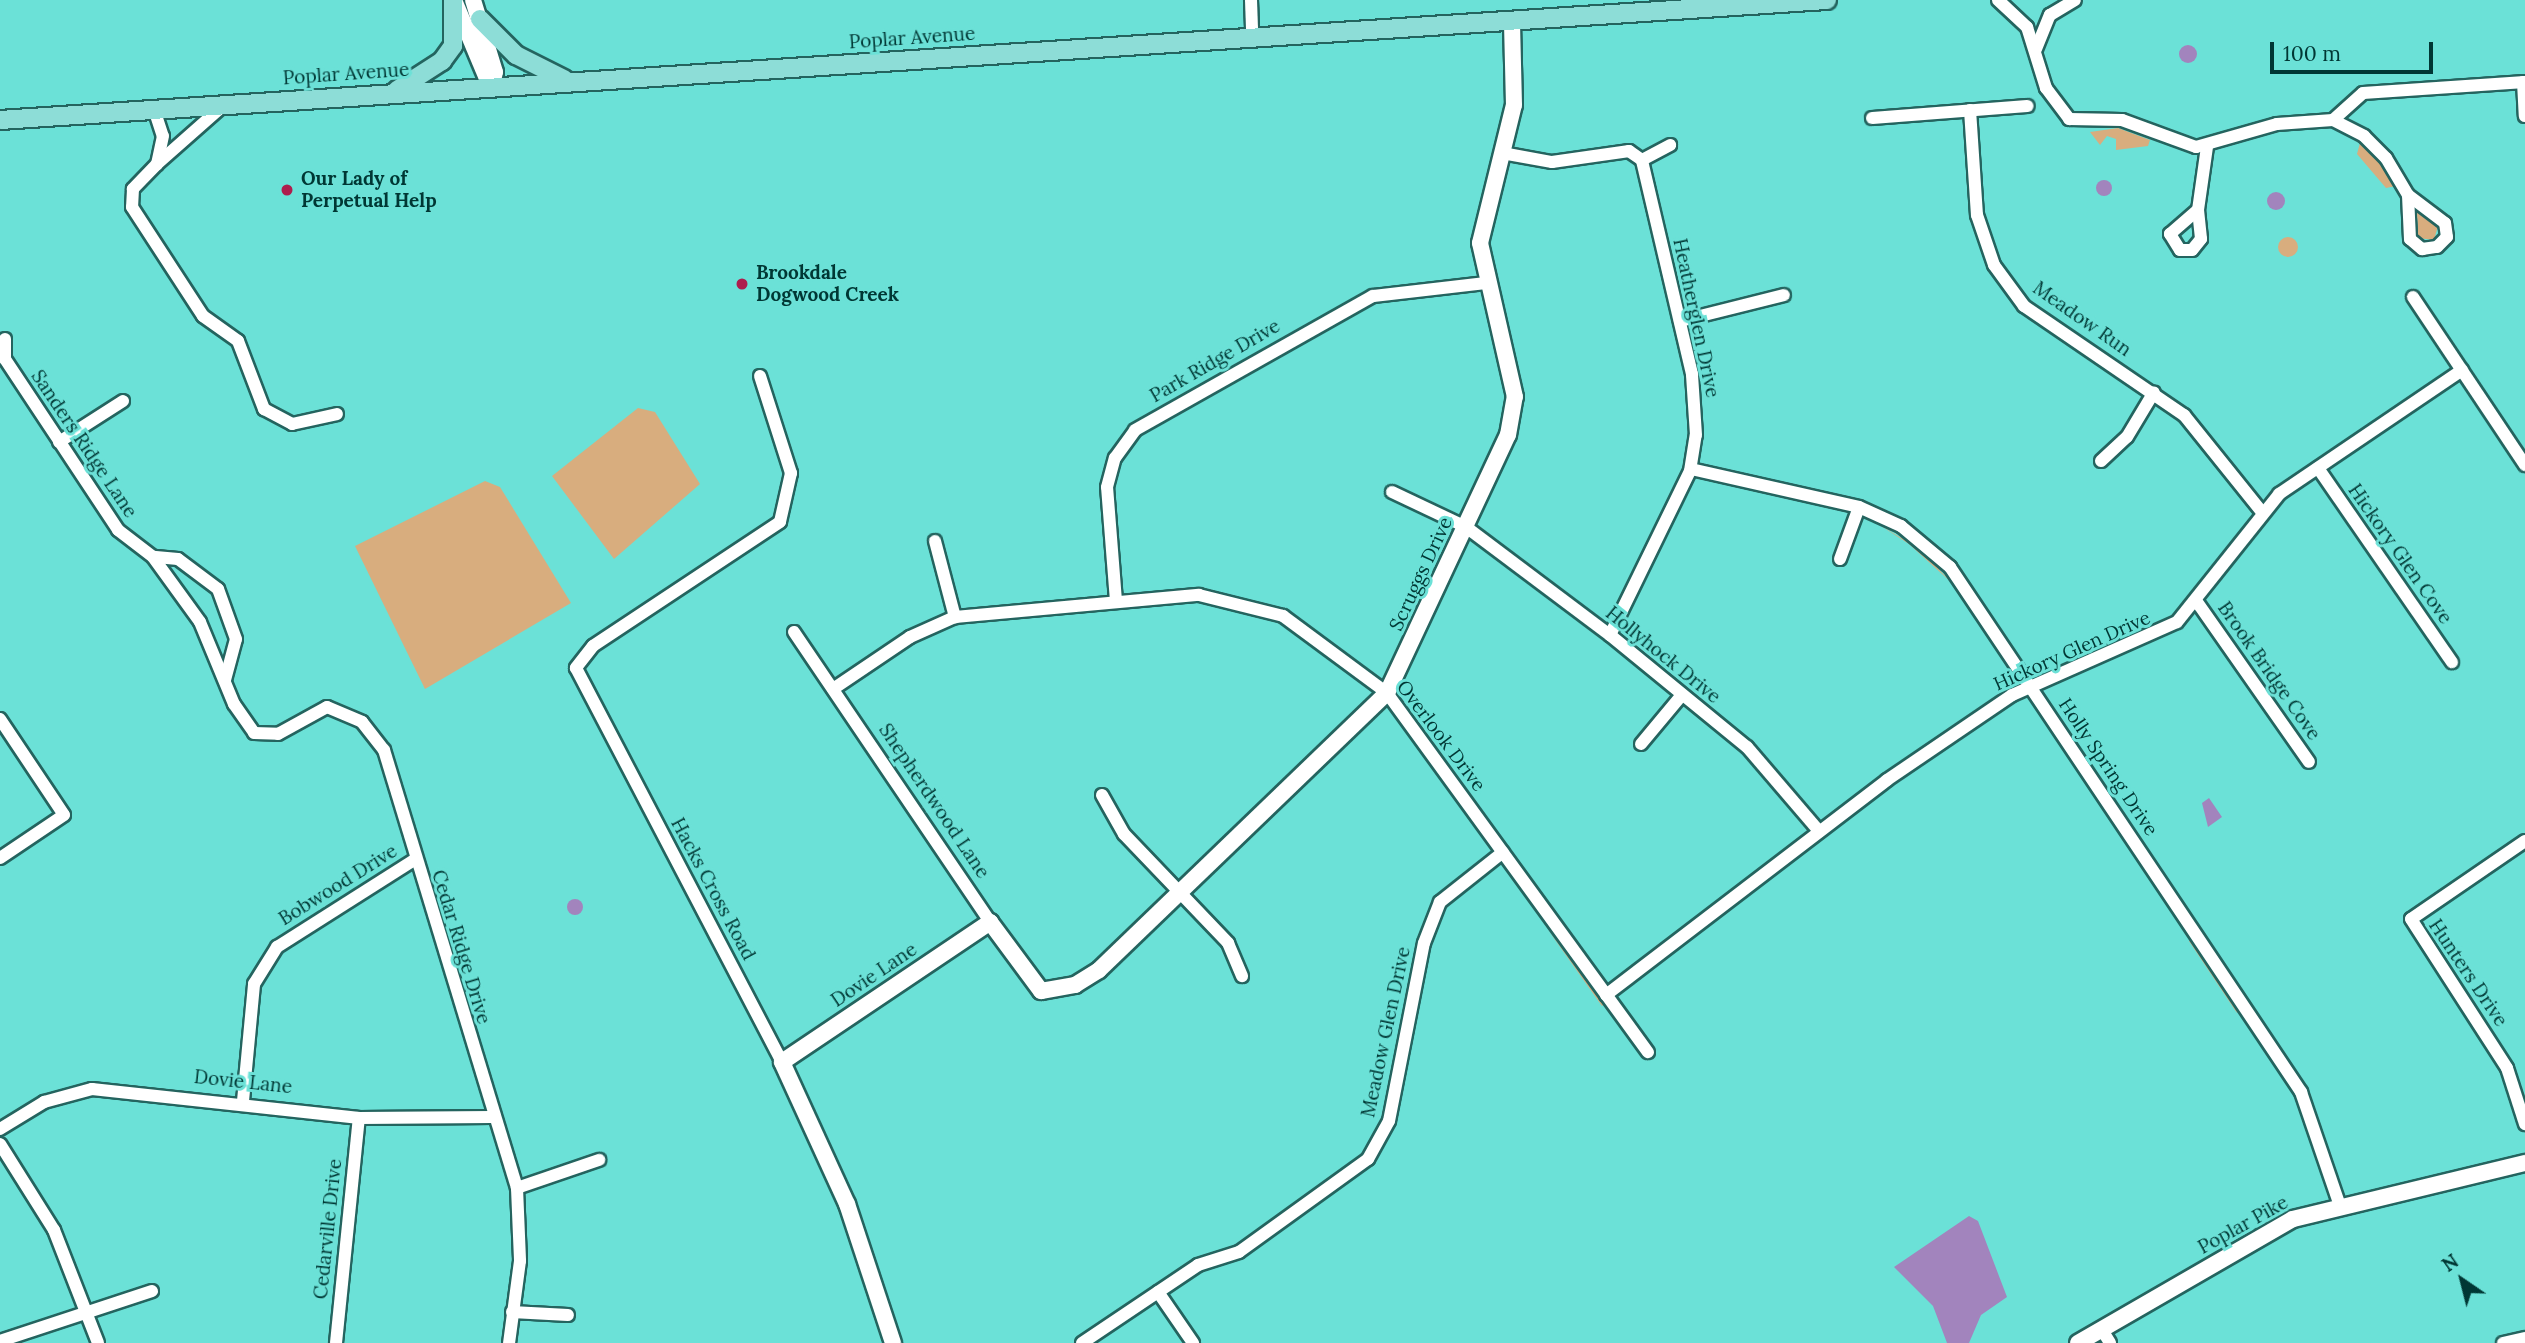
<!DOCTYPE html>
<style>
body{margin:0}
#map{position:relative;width:2525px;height:1343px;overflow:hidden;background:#6be1d7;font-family:Lora,serif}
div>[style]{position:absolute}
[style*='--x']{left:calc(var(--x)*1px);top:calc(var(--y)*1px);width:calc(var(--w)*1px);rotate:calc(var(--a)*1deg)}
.green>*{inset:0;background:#d8ad7e}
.round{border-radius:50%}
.water>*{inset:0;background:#a284bd}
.roads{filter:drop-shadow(2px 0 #24645f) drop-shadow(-2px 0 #24645f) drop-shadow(0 2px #24645f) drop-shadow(0 -2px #24645f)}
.street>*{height:12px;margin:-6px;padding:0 6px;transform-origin:6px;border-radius:6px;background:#fff}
.secondary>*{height:16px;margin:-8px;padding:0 8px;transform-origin:8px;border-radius:8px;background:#fff}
.primary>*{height:18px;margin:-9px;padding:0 9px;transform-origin:9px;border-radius:9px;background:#8dddd7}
.dots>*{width:19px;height:19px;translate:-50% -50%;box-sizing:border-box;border:4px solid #6be1d7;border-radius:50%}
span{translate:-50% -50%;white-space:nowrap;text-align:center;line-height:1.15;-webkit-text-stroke:6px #6be1d7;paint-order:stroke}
.street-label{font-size:19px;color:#003734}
.poi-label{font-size:19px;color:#003734;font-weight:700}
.left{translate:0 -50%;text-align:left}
.north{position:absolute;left:2427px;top:1245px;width:70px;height:70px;-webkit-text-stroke:5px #6be1d7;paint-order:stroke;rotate:325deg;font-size:19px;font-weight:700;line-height:28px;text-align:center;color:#003734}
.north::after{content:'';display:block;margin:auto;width:24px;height:32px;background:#003734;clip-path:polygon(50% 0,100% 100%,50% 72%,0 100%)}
.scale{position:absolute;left:2270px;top:42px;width:163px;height:32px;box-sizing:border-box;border:4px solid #003734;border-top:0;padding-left:9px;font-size:21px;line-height:24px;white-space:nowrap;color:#003734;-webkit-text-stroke:5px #6be1d7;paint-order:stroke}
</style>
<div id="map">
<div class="green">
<div style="clip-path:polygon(2118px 128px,2150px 140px,2148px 146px,2116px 150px,2116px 139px,2107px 136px,2100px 145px,2090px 132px)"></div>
<div style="clip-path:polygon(2360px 143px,2377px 157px,2396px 186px,2386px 188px,2357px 154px)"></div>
<div style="clip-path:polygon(2417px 212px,2438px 226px,2434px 240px,2418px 238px)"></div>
<div class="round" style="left:2278px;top:237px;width:20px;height:20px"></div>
<div style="clip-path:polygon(638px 408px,655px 412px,700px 484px,614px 559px,552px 476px)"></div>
<div style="clip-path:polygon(485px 481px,500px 487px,571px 603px,425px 689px,355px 546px)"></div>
<div style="clip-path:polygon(1878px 524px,1918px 548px,1952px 583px,1909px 544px)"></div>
<div style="clip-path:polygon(1548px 930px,1604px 1004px,1602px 1006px)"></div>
<div style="clip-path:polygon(2191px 940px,2236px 1008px,2237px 1013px,2189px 941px)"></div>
</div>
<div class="water">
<div class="round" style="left:2179px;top:45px;width:18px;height:18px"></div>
<div class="round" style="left:2096px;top:180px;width:16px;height:16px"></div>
<div class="round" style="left:2267px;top:192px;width:18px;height:18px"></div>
<div style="clip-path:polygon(2209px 798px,2222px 817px,2208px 827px,2202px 803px)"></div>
<div class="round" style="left:567px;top:899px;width:16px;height:16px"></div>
<div style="clip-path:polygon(1969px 1216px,1978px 1221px,2007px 1297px,1981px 1315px,1969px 1343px,1947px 1343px,1933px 1306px,1894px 1267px)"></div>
</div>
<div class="roads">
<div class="street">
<div style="--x:1251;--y:0;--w:38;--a:88"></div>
<div style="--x:1998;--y:0;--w:40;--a:43"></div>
<div style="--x:2027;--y:27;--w:64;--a:72.7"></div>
<div style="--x:2046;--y:88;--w:39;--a:53"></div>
<div style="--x:2069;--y:119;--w:53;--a:1.1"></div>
<div style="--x:2122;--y:120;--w:79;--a:20"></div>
<div style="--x:2196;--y:147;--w:84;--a:-15.9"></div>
<div style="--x:2277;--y:124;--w:56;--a:-4.1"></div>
<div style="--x:2333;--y:120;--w:40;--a:-42"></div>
<div style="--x:2363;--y:93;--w:162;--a:-3.9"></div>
<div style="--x:2036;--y:49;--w:37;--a:-68"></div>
<div style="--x:2050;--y:15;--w:29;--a:-31"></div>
<div style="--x:2523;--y:82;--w:34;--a:87"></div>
<div style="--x:154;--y:109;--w:28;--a:72"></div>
<div style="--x:163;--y:136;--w:29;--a:102"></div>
<div style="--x:157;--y:164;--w:91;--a:-41.4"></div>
<div style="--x:1970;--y:110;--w:105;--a:86.2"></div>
<div style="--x:1977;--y:215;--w:53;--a:71.2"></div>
<div style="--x:1994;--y:265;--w:51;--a:53.8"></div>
<div style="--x:2024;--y:306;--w:194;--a:34.3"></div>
<div style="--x:2184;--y:415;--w:124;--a:51.2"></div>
<div style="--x:1872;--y:118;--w:156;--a:-4.4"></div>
<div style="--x:2333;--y:120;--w:35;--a:27"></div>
<div style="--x:2364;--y:136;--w:31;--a:45"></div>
<div style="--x:2386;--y:158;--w:43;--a:59.3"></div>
<div style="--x:2408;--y:195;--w:44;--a:87.4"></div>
<div style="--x:2410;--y:239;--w:16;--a:40"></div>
<div style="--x:2422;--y:249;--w:15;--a:-8"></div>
<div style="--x:2437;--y:247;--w:14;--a:-45"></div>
<div style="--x:2447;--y:237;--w:14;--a:-98"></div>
<div style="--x:2445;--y:223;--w:46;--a:-142.9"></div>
<div style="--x:1502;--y:153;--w:51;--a:10.2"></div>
<div style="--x:1552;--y:162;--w:78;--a:-8.1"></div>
<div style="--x:1629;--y:151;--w:16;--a:35"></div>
<div style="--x:1642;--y:160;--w:32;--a:-28"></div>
<div style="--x:157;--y:164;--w:35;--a:134"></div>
<div style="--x:133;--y:189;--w:18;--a:93"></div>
<div style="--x:132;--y:207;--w:130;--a:56.9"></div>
<div style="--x:203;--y:316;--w:43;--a:35.5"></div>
<div style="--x:238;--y:341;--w:73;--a:69.1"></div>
<div style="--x:264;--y:409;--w:32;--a:28"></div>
<div style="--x:292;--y:424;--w:46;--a:-12.5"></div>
<div style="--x:2198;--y:210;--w:29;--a:84"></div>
<div style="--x:2201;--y:239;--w:14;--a:129"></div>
<div style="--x:2192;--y:250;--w:12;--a:180"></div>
<div style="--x:2180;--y:250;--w:19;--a:-122"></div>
<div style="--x:2170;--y:234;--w:37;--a:-41"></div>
<div style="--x:2198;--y:210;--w:64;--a:-81.9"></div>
<div style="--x:2413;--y:297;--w:202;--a:56.3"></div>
<div style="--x:1680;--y:321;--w:107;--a:-14"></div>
<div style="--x:5;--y:339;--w:20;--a:90"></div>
<div style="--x:5;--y:359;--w:205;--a:56.5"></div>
<div style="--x:118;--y:530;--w:44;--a:37.6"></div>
<div style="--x:760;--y:376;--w:102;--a:72.3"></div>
<div style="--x:791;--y:473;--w:50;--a:102.7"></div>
<div style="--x:780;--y:522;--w:224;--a:146.5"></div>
<div style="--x:593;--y:646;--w:28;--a:128"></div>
<div style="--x:576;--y:668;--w:445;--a:62.4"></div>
<div style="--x:59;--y:442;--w:76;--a:-32.6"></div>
<div style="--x:2101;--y:461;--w:35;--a:-43"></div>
<div style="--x:2127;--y:437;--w:52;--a:-59"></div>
<div style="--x:2318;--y:468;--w:236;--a:55.4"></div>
<div style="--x:1691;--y:469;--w:172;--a:12.7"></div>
<div style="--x:1859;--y:507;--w:46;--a:24.3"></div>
<div style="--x:1901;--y:526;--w:64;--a:39.9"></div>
<div style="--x:1950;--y:567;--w:632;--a:56.23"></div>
<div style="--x:2301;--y:1092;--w:117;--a:71.1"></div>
<div style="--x:1392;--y:492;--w:82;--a:25.3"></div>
<div style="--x:1466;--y:527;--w:180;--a:36.9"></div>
<div style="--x:1610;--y:635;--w:177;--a:39.3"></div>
<div style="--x:1747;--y:747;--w:111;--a:49.4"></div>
<div style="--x:935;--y:541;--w:79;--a:75.3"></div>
<div style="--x:1840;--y:559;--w:55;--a:-69.9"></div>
<div style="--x:1116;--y:601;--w:114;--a:-94.5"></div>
<div style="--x:1107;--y:487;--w:30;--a:-75"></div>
<div style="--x:1115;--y:458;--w:34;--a:-54"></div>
<div style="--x:1135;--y:430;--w:273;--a:-29.4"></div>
<div style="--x:1373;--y:296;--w:114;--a:-6.6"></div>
<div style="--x:2197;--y:602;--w:195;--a:55"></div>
<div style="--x:794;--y:632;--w:350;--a:55.9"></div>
<div style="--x:1610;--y:635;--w:182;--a:-64"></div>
<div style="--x:1690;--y:471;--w:36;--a:-81"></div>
<div style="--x:1696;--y:435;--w:61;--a:-93.8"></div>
<div style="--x:1692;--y:374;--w:220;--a:-103.2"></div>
<div style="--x:225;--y:680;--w:42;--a:-75"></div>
<div style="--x:236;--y:639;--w:53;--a:-109.8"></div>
<div style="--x:218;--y:589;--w:50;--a:-143.1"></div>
<div style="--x:178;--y:559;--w:25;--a:-175"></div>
<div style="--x:153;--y:557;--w:80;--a:54.1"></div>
<div style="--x:200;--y:622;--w:89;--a:67.5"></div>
<div style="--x:234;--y:704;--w:35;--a:55"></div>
<div style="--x:254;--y:733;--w:24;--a:2"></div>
<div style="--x:278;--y:734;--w:56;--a:-28.9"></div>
<div style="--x:327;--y:707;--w:38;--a:23"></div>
<div style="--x:362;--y:722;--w:36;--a:52"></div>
<div style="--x:384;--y:750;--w:458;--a:73.1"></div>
<div style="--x:517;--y:1188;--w:73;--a:87.6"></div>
<div style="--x:520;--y:1261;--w:83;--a:97.6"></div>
<div style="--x:833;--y:689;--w:93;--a:-34"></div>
<div style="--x:910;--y:637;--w:49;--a:-24"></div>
<div style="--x:955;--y:617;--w:245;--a:-5.2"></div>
<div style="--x:1199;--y:595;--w:87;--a:14"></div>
<div style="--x:1283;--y:616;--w:129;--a:36.5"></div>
<div style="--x:1387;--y:693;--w:444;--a:54"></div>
<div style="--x:0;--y:719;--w:115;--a:56.3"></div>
<div style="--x:64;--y:815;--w:77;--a:146.1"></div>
<div style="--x:1641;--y:744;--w:62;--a:-50.2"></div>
<div style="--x:1102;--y:795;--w:45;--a:60.6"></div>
<div style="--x:1124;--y:834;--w:151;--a:46.3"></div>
<div style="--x:1228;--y:943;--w:36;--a:67"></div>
<div style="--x:2525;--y:841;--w:138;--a:145.6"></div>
<div style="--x:2411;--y:919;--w:177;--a:57.2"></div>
<div style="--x:2507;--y:1068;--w:59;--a:72.2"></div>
<div style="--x:1606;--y:995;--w:354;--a:-37.4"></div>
<div style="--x:1887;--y:780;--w:151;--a:-34.2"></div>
<div style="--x:2012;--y:695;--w:180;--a:-23.9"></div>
<div style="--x:2177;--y:622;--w:164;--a:-51.4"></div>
<div style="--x:2279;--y:494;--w:221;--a:-34.1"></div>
<div style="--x:243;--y:1101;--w:118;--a:-84.6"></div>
<div style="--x:254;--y:984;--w:44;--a:-58.1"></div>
<div style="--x:277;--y:947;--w:162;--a:-32.4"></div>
<div style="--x:0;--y:1129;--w:52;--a:-31.5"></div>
<div style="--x:44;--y:1102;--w:50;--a:-15.2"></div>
<div style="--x:92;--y:1089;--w:269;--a:6.2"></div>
<div style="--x:359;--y:1118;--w:133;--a:-0.4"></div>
<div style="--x:0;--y:1144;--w:102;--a:57.9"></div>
<div style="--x:54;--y:1230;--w:121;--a:68.7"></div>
<div style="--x:517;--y:1188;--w:87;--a:-18.9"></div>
<div style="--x:1158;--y:1292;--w:62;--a:55.5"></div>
<div style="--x:512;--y:1312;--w:56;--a:3.1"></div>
<div style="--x:2102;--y:1330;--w:15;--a:58"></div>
<div style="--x:0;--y:1341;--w:160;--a:-18.2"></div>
<div style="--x:336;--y:1343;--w:226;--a:-84.2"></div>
<div style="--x:1082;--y:1343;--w:140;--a:-33.9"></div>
<div style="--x:1198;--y:1265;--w:43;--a:-17.6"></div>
<div style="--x:1239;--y:1252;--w:159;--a:-35.8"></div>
<div style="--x:1368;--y:1159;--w:43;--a:-61.1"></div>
<div style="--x:1389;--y:1121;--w:181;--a:-78.9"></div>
<div style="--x:1424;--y:943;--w:44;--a:-68.7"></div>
<div style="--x:1440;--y:902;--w:80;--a:-38.4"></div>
<div style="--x:2503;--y:1343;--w:23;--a:-13"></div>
</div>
<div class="secondary">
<div style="--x:454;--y:0;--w:95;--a:67.2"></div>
<div style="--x:473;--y:0;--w:75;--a:73"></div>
<div style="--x:495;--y:72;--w:16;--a:104"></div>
<div style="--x:893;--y:1343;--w:146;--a:-108.3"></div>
<div style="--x:847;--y:1204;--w:156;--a:-114.6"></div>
<div style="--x:782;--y:1062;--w:251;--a:-33.9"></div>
<div style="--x:990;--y:922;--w:86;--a:53.5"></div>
<div style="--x:1041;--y:991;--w:35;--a:-10"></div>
<div style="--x:1075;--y:985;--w:28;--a:-32"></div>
<div style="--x:1099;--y:970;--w:400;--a:-43.9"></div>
<div style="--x:1387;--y:693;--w:285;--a:-64.9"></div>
<div style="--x:1508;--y:435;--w:39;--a:-80"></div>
<div style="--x:1515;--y:397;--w:158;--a:-102.8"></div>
<div style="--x:1480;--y:243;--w:142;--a:-76.2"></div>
<div style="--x:1514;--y:105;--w:83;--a:-91.4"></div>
<div style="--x:2078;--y:1343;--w:248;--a:-30"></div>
<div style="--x:2293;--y:1219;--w:239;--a:-13.6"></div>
</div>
<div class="primary">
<div style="--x:480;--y:19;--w:51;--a:45"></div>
<div style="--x:516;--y:55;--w:54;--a:26.6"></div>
<div style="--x:397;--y:90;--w:54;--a:-32.8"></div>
<div style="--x:442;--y:61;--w:19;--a:-54"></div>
<div style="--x:453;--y:46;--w:46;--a:-90"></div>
<div style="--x:0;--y:120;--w:1831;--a:-3.76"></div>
</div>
</div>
<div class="dots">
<div style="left:287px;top:190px;background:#ae1d4d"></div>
<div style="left:742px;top:284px;background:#ae1d4d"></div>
</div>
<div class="street-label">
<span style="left:912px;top:38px;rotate:-4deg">Poplar Avenue</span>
<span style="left:346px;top:74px;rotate:-4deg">Poplar Avenue</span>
<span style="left:1696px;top:318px;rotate:78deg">Heatherglen Drive</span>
<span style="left:2082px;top:319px;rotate:35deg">Meadow Run</span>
<span style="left:1215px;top:361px;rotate:-30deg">Park Ridge Drive</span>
<span style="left:84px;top:444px;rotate:56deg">Sanders Ridge Lane</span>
<span style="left:2400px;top:554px;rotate:55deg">Hickory Glen Cove</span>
<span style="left:1421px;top:574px;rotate:-65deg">Scruggs Drive</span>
<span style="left:2072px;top:651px;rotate:-24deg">Hickory Glen Drive</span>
<span style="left:1663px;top:655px;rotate:39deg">Hollyhock Drive</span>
<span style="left:2269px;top:671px;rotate:55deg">Brook Bridge Cove</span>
<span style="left:1441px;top:736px;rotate:53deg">Overlook Drive</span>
<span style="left:2108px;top:767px;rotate:56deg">Holly Spring Drive</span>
<span style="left:934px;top:801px;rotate:56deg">Shepherdwood Lane</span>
<span style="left:338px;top:885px;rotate:-32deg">Bobwood Drive</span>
<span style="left:713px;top:889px;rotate:62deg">Hacks Cross Road</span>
<span style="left:461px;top:947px;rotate:73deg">Cedar Ridge Drive</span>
<span style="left:2468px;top:973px;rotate:56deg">Hunters Drive</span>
<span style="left:874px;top:975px;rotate:-34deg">Dovie Lane</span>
<span style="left:1386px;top:1032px;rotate:-78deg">Meadow Glen Drive</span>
<span style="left:243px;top:1082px;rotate:6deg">Dovie Lane</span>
<span style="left:2243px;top:1225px;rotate:-29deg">Poplar Pike</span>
<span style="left:328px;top:1229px;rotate:-84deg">Cedarville Drive</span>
</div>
<div class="poi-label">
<span class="left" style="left:301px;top:190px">Our Lady of<br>Perpetual Help</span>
<span class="left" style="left:756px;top:284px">Brookdale<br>Dogwood Creek</span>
</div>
<div class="north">N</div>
<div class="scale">100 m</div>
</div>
